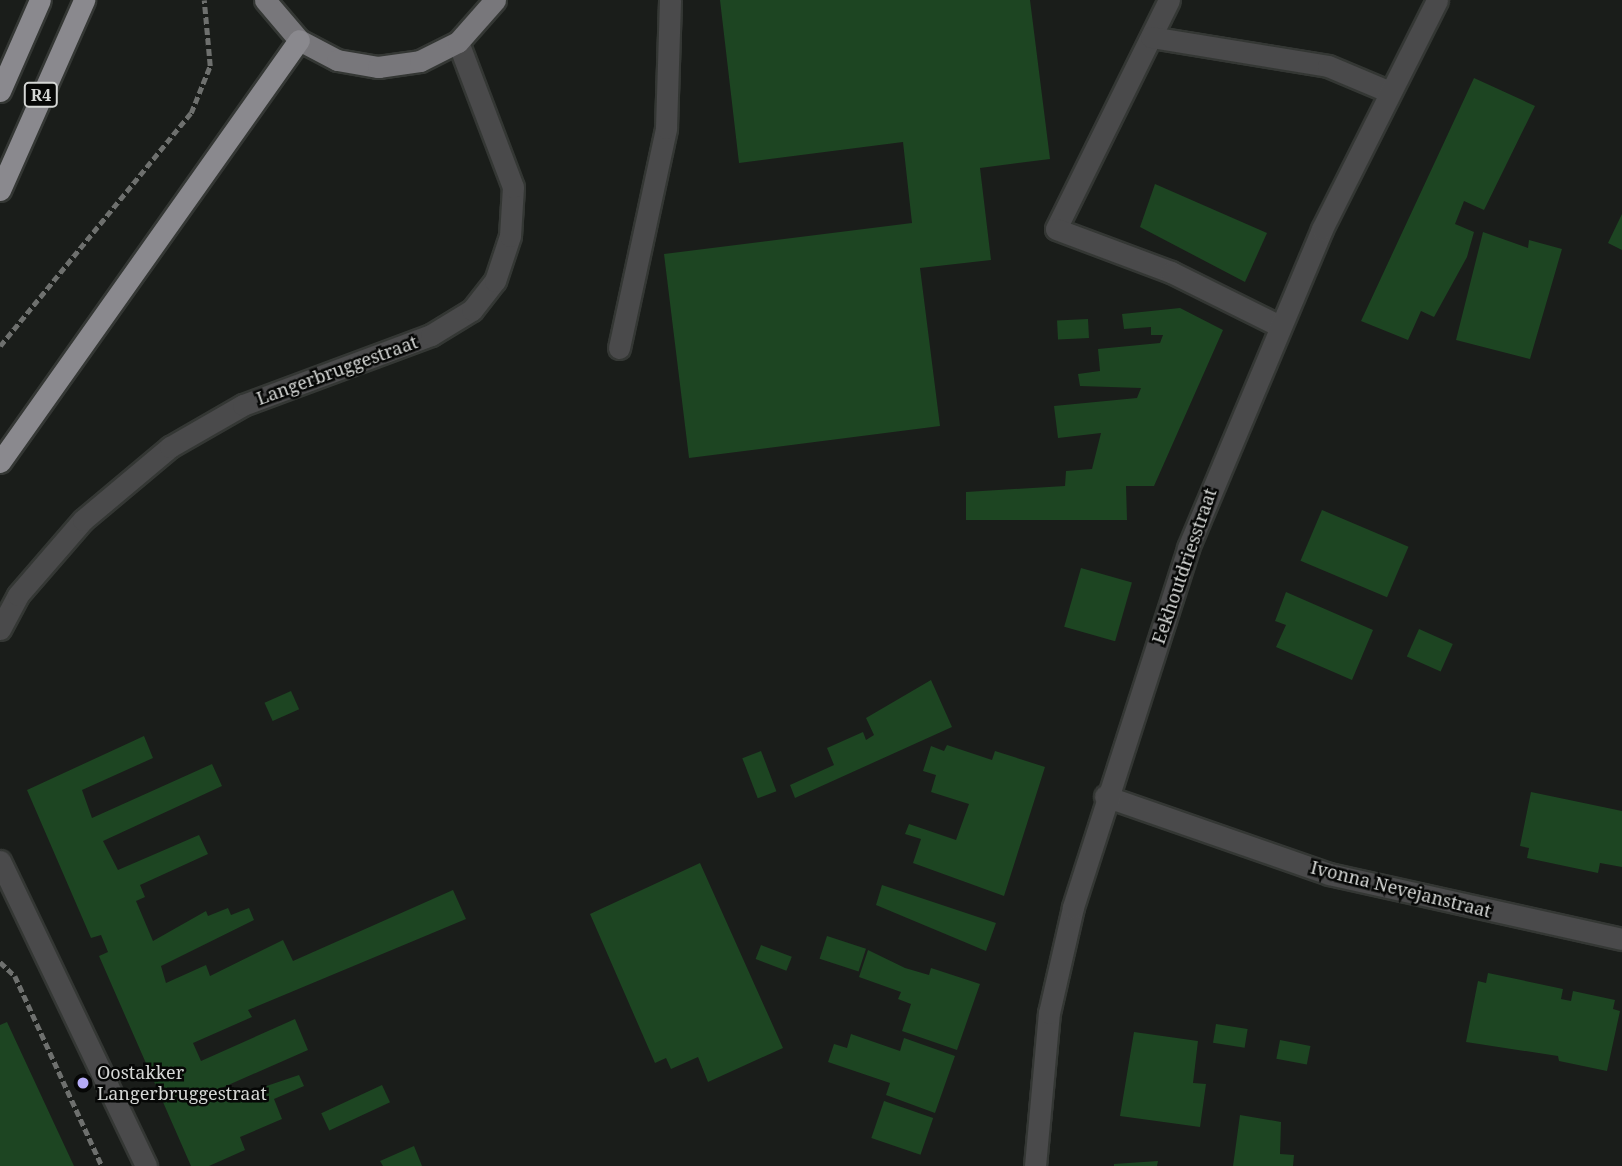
<!DOCTYPE html>
<style>
body{margin:0}
#map{position:relative;width:1622px;height:1166px;overflow:hidden;background:#1a1d1a;font-family:"Noto Serif",serif}
div>[style]{position:absolute}
[style*='--x']{left:calc(var(--x)*1px);top:calc(var(--y)*1px);width:calc(var(--w)*1px);rotate:calc(var(--a)*1deg)}
.building>*{inset:0;background:#1d4522;transform-origin:0 0}
.path>*{height:4.5px;margin-top:-2.25px;transform-origin:0;background:repeating-linear-gradient(90deg,#6e706e 0 7px,transparent 0 10.5px)}
.roads{filter:drop-shadow(2px 0 #343734) drop-shadow(-2px 0 #343734) drop-shadow(0 2px #343734) drop-shadow(0 -2px #343734)}
.minor>*{height:21px;margin:-10.5px;padding:0 10.5px;transform-origin:10.5px;border-radius:10.5px;background:#4a4a4b}
.major>*{height:21px;margin:-10.5px;padding:0 10.5px;transform-origin:10.5px;border-radius:10.5px;background:#78777b}
.highway>*{height:21px;margin:-10.5px;padding:0 10.5px;transform-origin:10.5px;border-radius:10.5px;background:#8a898e}
.dots>*{width:19px;height:19px;translate:-50% -50%;box-sizing:border-box;border:4px solid #060706;border-radius:50%}
span{translate:-50% -50%;white-space:nowrap;text-align:center;line-height:1.15;-webkit-text-stroke:5px #060706;paint-order:stroke}
.shield-label span{padding:2px 5px;background:#060706;border:2px solid;border-radius:5px;-webkit-text-stroke-width:0}
.shield-label{font-size:16px;color:#d5d7d5;font-weight:700}
.street-label{font-size:18px;color:#d5d7d5}
.poi-label{font-size:18px;color:#d5d7d5}
.left{translate:0 -50%;text-align:left}
</style>
<div id="map">
<div class="building">
<div style="clip-path:polygon(720px 0,1030px 0,1050px 159px,980px 168px,991px 260px,920px 268px,940px 426px,689px 458px,664px 254px,912px 223px,903px 142px,739px 163px)"></div>
<div style="clip-path:polygon(1474px 78px,1535px 106px,1484px 210px,1464px 201px,1455px 224px,1474px 232px,1467px 257px,1434px 317px,1421px 311px,1408px 340px,1361px 321px)"></div>
<div style="clip-path:polygon(1155px 184px,1267px 233px,1245px 282px,1140px 227px)"></div>
<div style="clip-path:polygon(1622px 214px,1622px 250px,1608px 243px)"></div>
<div style="clip-path:polygon(1483px 232px,1528px 248px,1529px 240px,1562px 249px,1530px 359px,1456px 340px)"></div>
<div style="clip-path:polygon(1180px 308px,1223px 330px,1154px 486px,1126px 486px,1127px 520px,966px 520px,966px 492px,1065px 486px,1066px 471px,1092px 469px,1101px 433px,1058px 438px,1054px 406px,1137px 398px,1141px 388px,1080px 386px,1078px 374px,1100px 371px,1098px 349px,1160px 343px,1163px 335px,1151px 335px,1151px 327px,1124px 329px,1122px 314px)"></div>
<div style="left:1088px;top:319px;width:19px;height:31px;rotate:87deg"></div>
<div style="left:1322px;top:510px;width:94px;height:55px;rotate:23deg"></div>
<div style="left:1081px;top:568px;width:53px;height:61px;rotate:16deg"></div>
<div style="clip-path:polygon(1286px 592px,1373px 630px,1352px 680px,1276px 647px,1286px 625px,1275px 621px)"></div>
<div style="left:1419px;top:629px;width:37px;height:30px;rotate:24deg"></div>
<div style="clip-path:polygon(931px 680px,952px 727px,795px 798px,790px 785px,834px 765px,827px 748px,863px 732px,866px 740px,874px 735px,866px 718px)"></div>
<div style="left:291px;top:691px;width:20px;height:29px;rotate:66deg"></div>
<div style="clip-path:polygon(144px 736px,153px 758px,82px 790px,92px 818px,212px 764px,222px 786px,103px 841px,118px 870px,199px 835px,208px 854px,140px 885px,145px 897px,136px 901px,153px 941px,206px 911px,208px 916px,228px 908px,231px 915px,249px 908px,254px 920px,161px 966px,166px 983px,206px 965px,210px 976px,283px 940px,293px 961px,453px 890px,466px 919px,248px 1010px,252px 1017px,193px 1043px,201px 1061px,295px 1019px,308px 1050px,217px 1090px,222px 1101px,299px 1075px,304px 1086px,274px 1099px,282px 1119px,240px 1137px,245px 1150px,209px 1166px,191px 1166px,99px 956px,108px 952px,101px 935px,91px 938px,27px 790px)"></div>
<div style="clip-path:polygon(947px 745px,992px 760px,995px 751px,1045px 767px,1004px 896px,913px 863px,921px 839px,905px 834px,909px 824px,956px 840px,969px 804px,931px 792px,936px 775px,923px 771px,931px 746px,944px 751px)"></div>
<div style="left:761px;top:751px;width:43px;height:20px;rotate:69deg"></div>
<div style="clip-path:polygon(1531px 792px,1622px 811px,1622px 867px,1600px 863px,1598px 873px,1527px 858px,1529px 848px,1520px 846px)"></div>
<div style="clip-path:polygon(700px 863px,783px 1048px,708px 1082px,698px 1057px,671px 1069px,666px 1058px,655px 1063px,590px 914px)"></div>
<div style="clip-path:polygon(882px 885px,996px 923px,986px 951px,876px 905px)"></div>
<div style="left:827px;top:936px;width:41px;height:24px;rotate:18deg"></div>
<div style="left:761px;top:945px;width:33px;height:15px;rotate:21deg"></div>
<div style="clip-path:polygon(868px 950px,905px 968px,929px 975px,931px 968px,980px 984px,957px 1050px,902px 1031px,911px 1004px,898px 999px,901px 992px,859px 977px)"></div>
<div style="clip-path:polygon(1488px 973px,1563px 989px,1561px 999px,1571px 1001px,1573px 991px,1615px 1000px,1613px 1009px,1620px 1011px,1607px 1071px,1559px 1061px,1558px 1056px,1466px 1042px,1478px 981px,1486px 983px)"></div>
<div style="clip-path:polygon(7px 1022px,53px 1121px,74px 1166px,0 1166px,0 1025px)"></div>
<div style="left:1216px;top:1024px;width:32px;height:19px;rotate:9deg"></div>
<div style="clip-path:polygon(1134px 1032px,1198px 1041px,1193px 1083px,1206px 1084px,1200px 1127px,1120px 1116px)"></div>
<div style="clip-path:polygon(851px 1034px,900px 1051px,904px 1038px,955px 1056px,935px 1113px,886px 1095px,890px 1083px,828px 1062px,834px 1044px,847px 1048px)"></div>
<div style="left:1280px;top:1040px;width:31px;height:19px;rotate:11deg"></div>
<div style="left:382px;top:1085px;width:19px;height:67px;rotate:65deg"></div>
<div style="left:884px;top:1101px;width:52px;height:39px;rotate:19deg"></div>
<div style="clip-path:polygon(1240px 1115px,1281px 1122px,1280px 1154px,1294px 1155px,1293px 1166px,1233px 1166px)"></div>
<div style="clip-path:polygon(414px 1146px,422px 1166px,383px 1166px,380px 1161px)"></div>
<div style="clip-path:polygon(1158px 1161px,1157px 1166px,1114px 1166px,1114px 1164px)"></div>
</div>
<div class="path">
<div style="--x:0;--y:346;--w:301;--a:-50.7"></div>
<div style="--x:191;--y:113;--w:51;--a:-68"></div>
<div style="--x:210;--y:66;--w:66;--a:-95.2"></div>
<div style="--x:0;--y:962;--w:21;--a:43"></div>
<div style="--x:15;--y:976;--w:209;--a:65.4"></div>
</div>
<div class="roads">
<div class="minor">
<div style="--x:1169;--y:0;--w:255;--a:116.3"></div>
<div style="--x:1056;--y:229;--w:123;--a:20.5"></div>
<div style="--x:1171;--y:272;--w:119;--a:26.4"></div>
<div style="--x:1151;--y:37;--w:179;--a:9.3"></div>
<div style="--x:1328;--y:66;--w:67;--a:22.8"></div>
<div style="--x:619;--y:348;--w:225;--a:-77.9"></div>
<div style="--x:666;--y:128;--w:128;--a:-88.2"></div>
<div style="--x:0;--y:629;--w:38;--a:-62"></div>
<div style="--x:18;--y:595;--w:99;--a:-49.1"></div>
<div style="--x:83;--y:520;--w:114;--a:-40"></div>
<div style="--x:170;--y:447;--w:84;--a:-29.9"></div>
<div style="--x:243;--y:405;--w:201;--a:-20.4"></div>
<div style="--x:431;--y:335;--w:48;--a:-31.4"></div>
<div style="--x:472;--y:310;--w:37;--a:-52"></div>
<div style="--x:495;--y:281;--w:47;--a:-71.6"></div>
<div style="--x:510;--y:236;--w:49;--a:-86.5"></div>
<div style="--x:513;--y:187;--w:155;--a:-110.8"></div>
<div style="--x:1105;--y:796;--w:237;--a:19.2"></div>
<div style="--x:1329;--y:874;--w:300;--a:12.5"></div>
<div style="--x:0;--y:861;--w:338;--a:64.4"></div>
<div style="--x:1035;--y:1166;--w:154;--a:-84.8"></div>
<div style="--x:1049;--y:1013;--w:109;--a:-77.2"></div>
<div style="--x:1073;--y:907;--w:377;--a:-72.2"></div>
<div style="--x:1188;--y:548;--w:346;--a:-67.2"></div>
<div style="--x:1322;--y:229;--w:256;--a:-63.3"></div>
</div>
<div class="major">
<div style="--x:265;--y:0;--w:52;--a:49.6"></div>
<div style="--x:299;--y:40;--w:43;--a:27.8"></div>
<div style="--x:337;--y:60;--w:42;--a:9.7"></div>
<div style="--x:378;--y:67;--w:42;--a:-8.1"></div>
<div style="--x:420;--y:61;--w:42;--a:-26.6"></div>
<div style="--x:458;--y:42;--w:56;--a:-48.6"></div>
</div>
<div class="highway">
<div style="--x:0;--y:91;--w:99;--a:-66.3"></div>
<div style="--x:0;--y:190;--w:208;--a:-66.1"></div>
<div style="--x:0;--y:462;--w:517;--a:-54.68"></div>
</div>
</div>
<div class="dots">
<div style="left:83px;top:1083px;background:#b6acf8"></div>
</div>
<div class="shield-label">
<span style="left:41px;top:95px">R4</span>
</div>
<div class="street-label">
<span style="left:337px;top:370px;rotate:-20deg">Langerbruggestraat</span>
<span style="left:1184px;top:566px;rotate:-71deg">Eekhoutdriesstraat</span>
<span style="left:1401px;top:889px;rotate:14deg">Ivonna Nevejanstraat</span>
</div>
<div class="poi-label">
<span class="left" style="left:97px;top:1083px">Oostakker<br>Langerbruggestraat</span>
</div>
</div>
